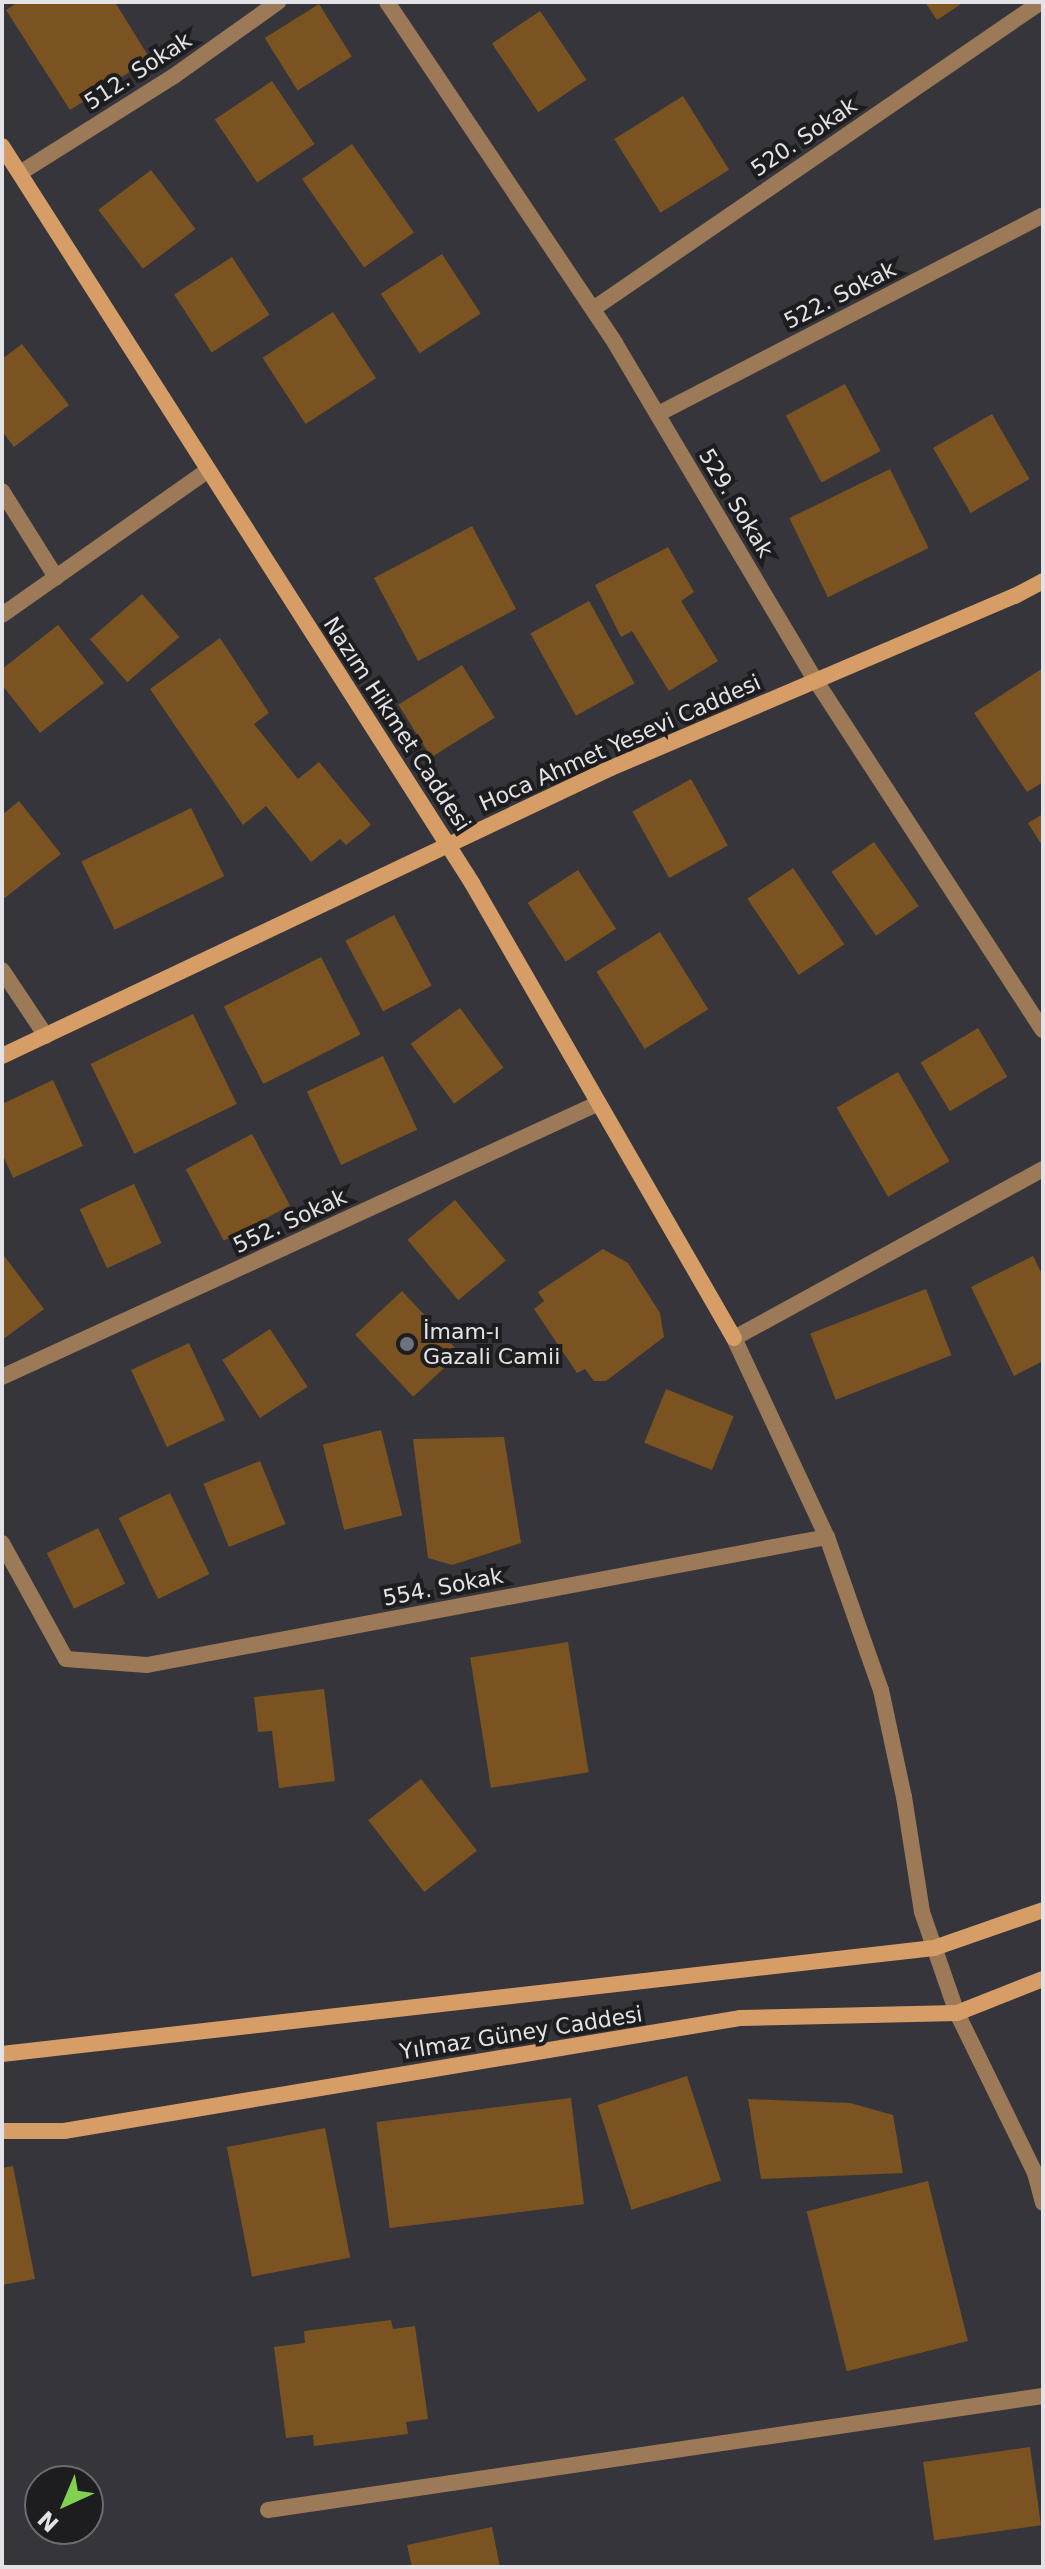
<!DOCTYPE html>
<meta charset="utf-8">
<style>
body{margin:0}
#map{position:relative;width:1045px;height:2569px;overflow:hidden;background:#35353b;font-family:"DejaVu Sans",sans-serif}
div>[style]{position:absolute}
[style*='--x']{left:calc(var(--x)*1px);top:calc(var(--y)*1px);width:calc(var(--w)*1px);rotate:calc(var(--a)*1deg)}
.building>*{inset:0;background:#7b5321;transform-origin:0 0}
.street>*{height:16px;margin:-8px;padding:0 8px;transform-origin:8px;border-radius:8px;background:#9c7957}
.secondary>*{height:16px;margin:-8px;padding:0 8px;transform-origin:8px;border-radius:8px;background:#d69d67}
.dots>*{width:22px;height:22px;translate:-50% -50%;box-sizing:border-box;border:4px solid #1d1d1f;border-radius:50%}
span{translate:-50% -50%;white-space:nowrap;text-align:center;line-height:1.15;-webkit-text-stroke:8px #1d1d1f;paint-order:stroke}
.street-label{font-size:22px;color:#e3e3e7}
.poi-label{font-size:22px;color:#e3e3e7}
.left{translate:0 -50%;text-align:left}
.frame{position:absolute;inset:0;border:4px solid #e3e3e7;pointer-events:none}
.north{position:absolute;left:24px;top:2465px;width:80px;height:80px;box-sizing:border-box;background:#1d1d1f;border:2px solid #6c6c6f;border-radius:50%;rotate:224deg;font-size:22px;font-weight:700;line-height:32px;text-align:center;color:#e3e3e7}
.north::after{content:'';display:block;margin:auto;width:28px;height:36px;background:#81d050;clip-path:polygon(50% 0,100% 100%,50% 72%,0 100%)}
</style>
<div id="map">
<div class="building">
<div style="clip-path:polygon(18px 2px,115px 2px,150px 59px,70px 110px,6px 10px)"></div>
<div style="clip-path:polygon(925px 2px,964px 2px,937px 20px)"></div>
<div style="left:319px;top:4px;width:62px;height:64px;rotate:58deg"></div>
<div style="left:540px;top:11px;width:83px;height:58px;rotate:56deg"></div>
<div style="left:272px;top:81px;width:76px;height:69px;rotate:56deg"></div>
<div style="left:683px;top:96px;width:87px;height:81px;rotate:58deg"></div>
<div style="left:352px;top:144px;width:108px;height:61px;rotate:55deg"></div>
<div style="left:151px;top:170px;width:74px;height:66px;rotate:53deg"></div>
<div style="left:442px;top:254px;width:71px;height:73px;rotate:57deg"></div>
<div style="left:232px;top:257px;width:69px;height:69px;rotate:57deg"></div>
<div style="left:333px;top:312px;width:79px;height:84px;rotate:57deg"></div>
<div style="clip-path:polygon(22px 344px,69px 405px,14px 447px,2px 431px,2px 359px)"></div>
<div style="left:845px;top:384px;width:76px;height:67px;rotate:62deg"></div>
<div style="left:992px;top:414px;width:75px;height:68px;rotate:60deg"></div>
<div style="left:890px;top:469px;width:88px;height:112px;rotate:64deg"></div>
<div style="left:472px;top:526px;width:94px;height:111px;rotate:62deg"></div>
<div style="clip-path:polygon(668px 547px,694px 592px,681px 601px,718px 661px,669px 691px,632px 631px,621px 637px,595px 585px)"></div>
<div style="left:142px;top:594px;width:57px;height:69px;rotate:49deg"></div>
<div style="left:589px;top:601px;width:94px;height:67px;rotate:61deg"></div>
<div style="clip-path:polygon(58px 625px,104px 683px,40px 733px,2px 685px,2px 669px)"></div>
<div style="clip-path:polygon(220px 638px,269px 713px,254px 724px,298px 779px,319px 762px,371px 825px,346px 845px,340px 839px,311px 862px,266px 806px,243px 825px,150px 689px)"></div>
<div style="left:462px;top:665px;width:62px;height:75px;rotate:58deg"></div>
<div style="clip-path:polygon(1043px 668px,1043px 782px,1027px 792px,974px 713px)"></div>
<div style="left:691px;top:779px;width:76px;height:67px;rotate:61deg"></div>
<div style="clip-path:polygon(19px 801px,61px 854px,2px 900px,2px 815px)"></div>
<div style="left:191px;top:808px;width:76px;height:122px;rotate:64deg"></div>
<div style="clip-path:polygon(1043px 814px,1043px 847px,1028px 823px)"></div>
<div style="left:874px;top:842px;width:78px;height:52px;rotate:55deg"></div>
<div style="left:793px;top:868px;width:92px;height:55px;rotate:56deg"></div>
<div style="left:578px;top:870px;width:70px;height:60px;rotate:57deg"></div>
<div style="left:394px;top:915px;width:80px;height:55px;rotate:62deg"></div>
<div style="left:660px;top:932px;width:91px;height:75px;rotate:58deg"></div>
<div style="left:321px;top:957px;width:87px;height:109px;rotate:63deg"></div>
<div style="left:460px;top:1008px;width:74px;height:61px;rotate:54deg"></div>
<div style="left:193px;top:1014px;width:100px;height:114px;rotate:64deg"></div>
<div style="left:978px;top:1028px;width:57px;height:67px;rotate:59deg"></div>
<div style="left:383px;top:1056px;width:81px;height:84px;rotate:65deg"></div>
<div style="left:898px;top:1072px;width:103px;height:71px;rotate:60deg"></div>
<div style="clip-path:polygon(53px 1080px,83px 1146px,13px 1178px,2px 1153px,2px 1104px)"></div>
<div style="left:252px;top:1134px;width:81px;height:75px;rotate:62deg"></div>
<div style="left:134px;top:1184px;width:65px;height:60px;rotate:65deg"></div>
<div style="left:455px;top:1200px;width:79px;height:62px;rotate:50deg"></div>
<div style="clip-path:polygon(603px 1249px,628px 1263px,660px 1313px,664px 1337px,606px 1381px,594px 1381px,585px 1369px,577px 1373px,534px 1309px,544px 1301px,538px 1292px)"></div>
<div style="clip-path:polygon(2px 1253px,44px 1309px,2px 1340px)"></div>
<div style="clip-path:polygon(1033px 1256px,1043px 1276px,1043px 1361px,1014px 1376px,971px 1287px)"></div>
<div style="left:926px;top:1289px;width:71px;height:124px;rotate:69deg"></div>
<div style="left:402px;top:1291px;width:85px;height:64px;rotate:47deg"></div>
<div style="left:270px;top:1329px;width:69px;height:57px;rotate:57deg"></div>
<div style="left:189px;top:1343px;width:85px;height:64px;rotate:65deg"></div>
<div style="left:666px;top:1389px;width:73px;height:58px;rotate:22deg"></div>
<div style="left:381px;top:1430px;width:88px;height:60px;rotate:76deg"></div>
<div style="clip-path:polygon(504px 1437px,521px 1543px,452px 1565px,428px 1558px,413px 1439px)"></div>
<div style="left:260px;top:1461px;width:68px;height:61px;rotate:68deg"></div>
<div style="left:170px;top:1493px;width:90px;height:57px;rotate:64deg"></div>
<div style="left:98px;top:1528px;width:62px;height:57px;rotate:64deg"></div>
<div style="left:568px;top:1642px;width:132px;height:99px;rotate:81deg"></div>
<div style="clip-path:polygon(324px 1689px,335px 1781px,279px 1788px,272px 1731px,258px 1732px,254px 1697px)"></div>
<div style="left:421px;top:1779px;width:91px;height:67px;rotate:52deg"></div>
<div style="left:687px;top:2076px;width:110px;height:94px;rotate:72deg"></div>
<div style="left:571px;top:2098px;width:107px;height:196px;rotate:83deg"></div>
<div style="clip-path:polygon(748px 2099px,850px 2103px,893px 2115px,903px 2173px,761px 2179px)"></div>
<div style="left:325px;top:2128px;width:132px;height:100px;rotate:79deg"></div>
<div style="clip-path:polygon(13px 2166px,35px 2279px,2px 2285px,2px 2168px)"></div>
<div style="left:928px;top:2181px;width:165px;height:125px;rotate:76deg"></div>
<div style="clip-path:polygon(391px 2320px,393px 2329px,415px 2326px,428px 2419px,406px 2422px,408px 2434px,314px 2446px,313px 2435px,286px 2438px,274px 2347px,305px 2343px,304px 2331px)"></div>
<div style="left:1030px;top:2447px;width:79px;height:108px;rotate:82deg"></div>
<div style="clip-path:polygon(492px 2527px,500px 2567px,412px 2567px,407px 2545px)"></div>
</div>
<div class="street">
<div style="--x:387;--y:2;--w:410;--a:56.2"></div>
<div style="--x:615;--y:343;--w:393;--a:59.3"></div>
<div style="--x:816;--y:681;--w:416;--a:57"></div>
<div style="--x:20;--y:173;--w:182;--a:-32.2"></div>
<div style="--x:174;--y:76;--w:128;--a:-35.4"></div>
<div style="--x:593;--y:309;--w:543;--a:-34.42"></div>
<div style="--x:658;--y:414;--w:433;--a:-27.3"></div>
<div style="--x:2;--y:491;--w:102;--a:57.9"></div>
<div style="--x:2;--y:615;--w:252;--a:-35.1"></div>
<div style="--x:2;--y:970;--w:79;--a:56.3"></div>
<div style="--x:1043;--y:1169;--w:352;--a:151.3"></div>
<div style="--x:734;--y:1338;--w:220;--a:65"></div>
<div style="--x:827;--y:1537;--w:162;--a:70.6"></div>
<div style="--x:881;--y:1690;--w:109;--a:77.9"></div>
<div style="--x:904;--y:1797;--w:116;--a:81.1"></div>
<div style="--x:922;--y:1912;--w:107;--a:70.9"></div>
<div style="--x:957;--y:2013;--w:178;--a:64"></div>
<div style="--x:1035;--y:2173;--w:31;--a:75"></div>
<div style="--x:2;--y:1377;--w:655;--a:-24.65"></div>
<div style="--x:2;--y:1543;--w:132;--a:61.1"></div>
<div style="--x:66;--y:1659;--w:81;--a:4.2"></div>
<div style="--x:147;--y:1665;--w:692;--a:-10.66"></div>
<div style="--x:268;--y:2510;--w:783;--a:-8.37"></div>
</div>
<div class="secondary">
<div style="--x:2;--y:146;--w:874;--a:57.47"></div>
<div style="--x:472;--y:883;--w:525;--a:60.07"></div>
<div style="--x:2;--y:1056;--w:674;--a:-25.31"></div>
<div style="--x:611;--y:768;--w:439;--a:-23.1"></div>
<div style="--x:1015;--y:596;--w:32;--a:-28"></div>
<div style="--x:2;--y:2054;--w:938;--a:-6.49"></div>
<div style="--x:934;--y:1948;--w:115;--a:-19.2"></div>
<div style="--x:2;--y:2131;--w:62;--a:0"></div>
<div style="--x:64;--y:2131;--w:685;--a:-9.49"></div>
<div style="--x:740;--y:2018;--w:217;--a:-1.3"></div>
<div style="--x:957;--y:2013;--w:92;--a:-21.6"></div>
</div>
<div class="dots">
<div style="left:407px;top:1344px;background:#6b7280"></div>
</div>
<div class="street-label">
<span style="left:138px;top:71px;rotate:-33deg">512. Sokak</span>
<span style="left:804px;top:137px;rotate:-34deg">520. Sokak</span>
<span style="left:840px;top:295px;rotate:-27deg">522. Sokak</span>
<span style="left:736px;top:503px;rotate:59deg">529. Sokak</span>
<span style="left:397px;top:724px;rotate:57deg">Nazım Hikmet Caddesi</span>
<span style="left:620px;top:743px;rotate:-24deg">Hoca Ahmet Yesevi Caddesi</span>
<span style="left:290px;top:1221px;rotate:-25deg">552. Sokak</span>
<span style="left:443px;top:1587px;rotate:-11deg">554. Sokak</span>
<span style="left:521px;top:2033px;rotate:-9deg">Yılmaz Güney Caddesi</span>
</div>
<div class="poi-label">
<span class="left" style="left:423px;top:1344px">İmam-ı<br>Gazali Camii</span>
</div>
<div class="frame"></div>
<div class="north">N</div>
</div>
